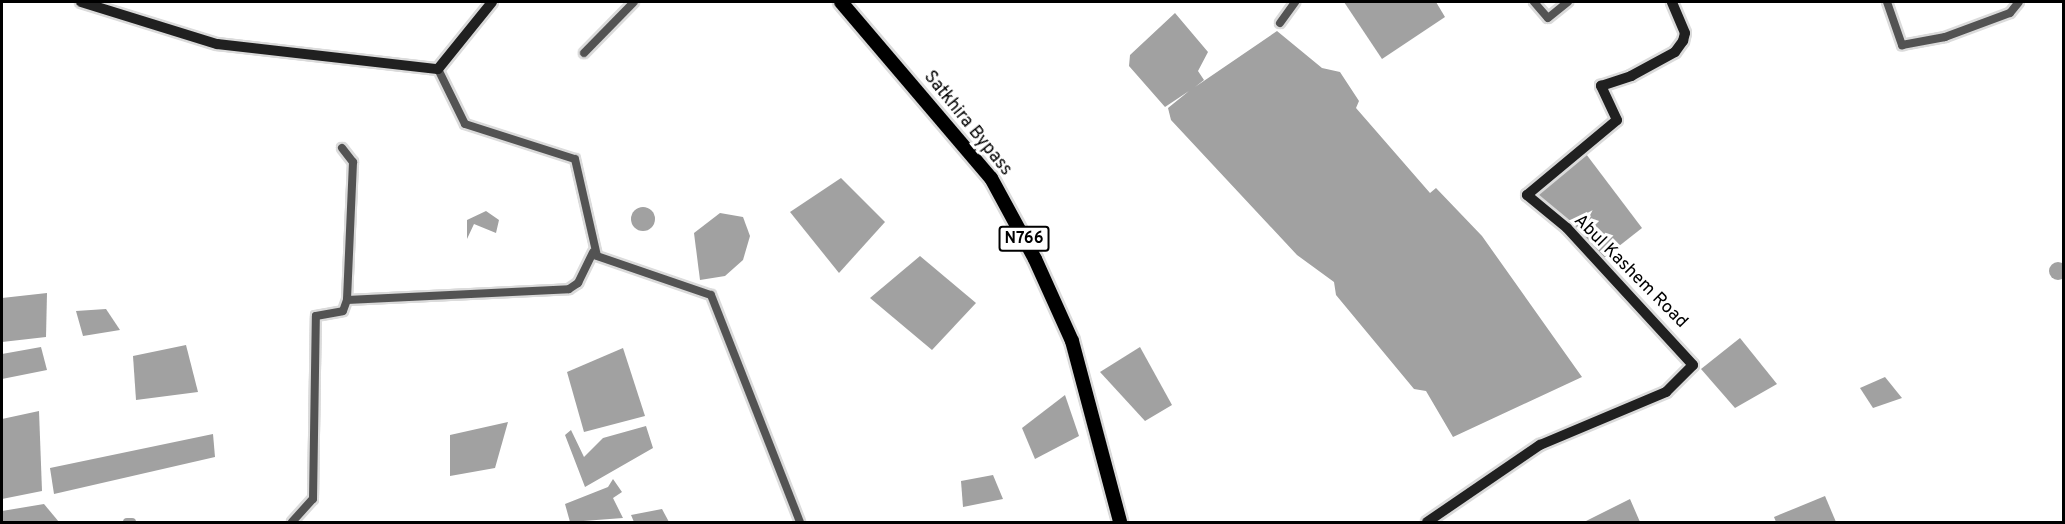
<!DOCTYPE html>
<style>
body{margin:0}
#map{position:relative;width:2065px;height:524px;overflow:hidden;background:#fff;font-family:Overpass,sans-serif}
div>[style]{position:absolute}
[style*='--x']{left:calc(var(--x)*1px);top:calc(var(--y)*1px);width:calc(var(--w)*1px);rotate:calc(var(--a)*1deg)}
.water>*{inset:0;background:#a1a1a1}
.round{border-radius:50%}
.canal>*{height:8px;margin:-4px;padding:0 4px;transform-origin:4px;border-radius:4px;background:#a1a1a1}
.roads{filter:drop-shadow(2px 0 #dbdbdb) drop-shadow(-2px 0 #dbdbdb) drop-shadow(0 2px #dbdbdb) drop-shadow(0 -2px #dbdbdb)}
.street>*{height:8px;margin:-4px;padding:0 4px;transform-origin:4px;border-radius:4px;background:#535353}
.secondary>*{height:10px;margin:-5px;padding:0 5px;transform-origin:5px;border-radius:5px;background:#202020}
.highway>*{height:14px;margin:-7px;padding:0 7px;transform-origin:7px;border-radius:7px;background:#000}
span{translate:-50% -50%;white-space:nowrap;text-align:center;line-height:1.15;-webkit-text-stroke:6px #fff;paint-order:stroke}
.shield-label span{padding:2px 4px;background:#fff;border:2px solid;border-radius:4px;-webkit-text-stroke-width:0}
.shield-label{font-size:16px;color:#000;font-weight:700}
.street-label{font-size:18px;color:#000}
.frame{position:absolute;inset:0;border:3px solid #000;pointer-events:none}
</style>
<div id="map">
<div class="water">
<div style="clip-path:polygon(1344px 2px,1436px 2px,1445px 17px,1382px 59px)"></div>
<div style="clip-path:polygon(1175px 13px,1208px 52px,1198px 71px,1204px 80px,1195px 87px,1277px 31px,1322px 68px,1340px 72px,1359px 101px,1356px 108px,1430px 193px,1436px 188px,1482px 236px,1582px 377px,1453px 437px,1426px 391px,1414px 389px,1336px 295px,1334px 282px,1297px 255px,1171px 120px,1168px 108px,1189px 91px,1165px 107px,1129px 66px,1130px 55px)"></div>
<div style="clip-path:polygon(1583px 150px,1642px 228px,1600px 261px,1532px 196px)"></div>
<div style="clip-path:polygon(841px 178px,885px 222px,839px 273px,790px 212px)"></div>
<div class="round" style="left:631px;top:207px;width:24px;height:24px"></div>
<div style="clip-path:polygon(486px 211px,499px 220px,496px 233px,474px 224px,467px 239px,467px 220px)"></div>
<div style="clip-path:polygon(720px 213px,743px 217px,750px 236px,743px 260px,725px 276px,700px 280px,694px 233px)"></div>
<div style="clip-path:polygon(920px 256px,976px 303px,932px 350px,870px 298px)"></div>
<div class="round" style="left:2049px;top:262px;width:18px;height:18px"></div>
<div style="clip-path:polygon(47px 293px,46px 337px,2px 342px,2px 298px)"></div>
<div style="clip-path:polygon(106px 309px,120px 330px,83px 336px,76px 311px)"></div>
<div style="clip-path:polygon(1740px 338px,1777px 384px,1735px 408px,1701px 369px)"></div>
<div style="clip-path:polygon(186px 345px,198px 392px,136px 400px,133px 356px)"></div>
<div style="clip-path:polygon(41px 347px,47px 370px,2px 379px,2px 354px)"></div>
<div style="clip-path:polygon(1140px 347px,1172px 405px,1145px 421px,1100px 372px)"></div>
<div style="clip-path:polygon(623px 348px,645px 416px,584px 432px,567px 372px)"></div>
<div style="clip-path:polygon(1885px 377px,1902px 398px,1873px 408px,1860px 388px)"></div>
<div style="clip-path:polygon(1065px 395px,1079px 436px,1035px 459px,1022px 428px)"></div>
<div style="clip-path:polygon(39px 411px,42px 491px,2px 499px,2px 419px)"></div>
<div style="clip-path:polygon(508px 422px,495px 468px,450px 476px,450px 435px)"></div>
<div style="clip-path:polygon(646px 426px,653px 448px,585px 487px,565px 435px,571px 430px,584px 457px,603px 438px)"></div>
<div style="clip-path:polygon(213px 434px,215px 457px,54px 494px,50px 468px)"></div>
<div style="clip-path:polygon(993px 475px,1003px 499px,963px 507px,961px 481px)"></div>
<div style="clip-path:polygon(613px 479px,622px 492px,613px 498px,623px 518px,570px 522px,565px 504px,608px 487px)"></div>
<div style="clip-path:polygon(1825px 496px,1836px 522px,1776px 522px,1774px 517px)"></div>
<div style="clip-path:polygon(1630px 499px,1640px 522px,1583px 522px,1584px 522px)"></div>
<div style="clip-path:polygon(44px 504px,59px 522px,2px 522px,2px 511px)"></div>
<div style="clip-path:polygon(662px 509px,669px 522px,634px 522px,631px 515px)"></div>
</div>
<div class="canal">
<div style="--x:127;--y:522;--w:5;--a:0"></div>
</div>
<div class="roads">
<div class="street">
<div style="--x:1534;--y:2;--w:21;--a:49"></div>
<div style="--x:1548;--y:18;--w:26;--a:-39"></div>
<div style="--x:1887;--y:2;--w:46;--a:70.8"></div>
<div style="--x:1902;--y:45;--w:44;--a:-10.5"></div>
<div style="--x:1945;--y:37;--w:69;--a:-20.3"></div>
<div style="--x:2010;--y:13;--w:14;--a:-51"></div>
<div style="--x:1280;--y:23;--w:26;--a:-54"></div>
<div style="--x:584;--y:53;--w:71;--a:-45.6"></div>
<div style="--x:438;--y:69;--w:61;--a:63.9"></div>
<div style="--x:465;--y:124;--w:115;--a:17.7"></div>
<div style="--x:575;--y:159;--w:99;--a:77.2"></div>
<div style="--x:597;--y:256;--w:120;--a:18.9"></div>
<div style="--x:711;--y:295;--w:244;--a:68.6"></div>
<div style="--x:342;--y:148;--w:18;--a:52"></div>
<div style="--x:353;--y:162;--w:138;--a:92.5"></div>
<div style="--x:292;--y:522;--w:31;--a:-48"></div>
<div style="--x:313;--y:499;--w:183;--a:-89.1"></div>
<div style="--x:316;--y:316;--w:27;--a:-10"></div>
<div style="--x:343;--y:311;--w:12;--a:-70"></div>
<div style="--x:347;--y:300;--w:222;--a:-2.8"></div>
<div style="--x:569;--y:289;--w:11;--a:-34"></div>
<div style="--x:578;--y:283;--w:34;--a:-64"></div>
</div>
<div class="secondary">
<div style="--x:81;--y:2;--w:142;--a:17.2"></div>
<div style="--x:217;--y:44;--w:222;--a:6.5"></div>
<div style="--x:438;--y:69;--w:86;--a:-51.1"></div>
<div style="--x:1427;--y:522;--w:137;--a:-34.3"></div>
<div style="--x:1540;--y:445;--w:137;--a:-22.8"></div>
<div style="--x:1666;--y:392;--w:38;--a:-45"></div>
<div style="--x:1693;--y:365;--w:186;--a:-132.6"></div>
<div style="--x:1567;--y:228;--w:52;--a:-140.5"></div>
<div style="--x:1527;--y:195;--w:117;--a:-39.8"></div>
<div style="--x:1617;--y:120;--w:38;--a:-115"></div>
<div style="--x:1601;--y:86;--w:32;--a:-18"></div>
<div style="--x:1631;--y:76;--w:50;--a:-28.6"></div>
<div style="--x:1675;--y:52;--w:14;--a:-54"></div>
<div style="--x:1683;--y:41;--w:8;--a:-76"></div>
<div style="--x:1685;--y:33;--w:34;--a:-113"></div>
</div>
<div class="highway">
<div style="--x:841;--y:2;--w:231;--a:49.6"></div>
<div style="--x:991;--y:178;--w:92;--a:61.5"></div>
<div style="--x:1035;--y:259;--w:90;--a:65.7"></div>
<div style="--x:1072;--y:341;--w:187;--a:75.1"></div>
</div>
</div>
<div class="shield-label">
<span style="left:1024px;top:239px">N766</span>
</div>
<div class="street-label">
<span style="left:967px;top:124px;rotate:51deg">Satkhira Bypass</span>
<span style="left:1630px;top:272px;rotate:45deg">Abul Kashem Road</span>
</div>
<div class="frame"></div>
</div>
